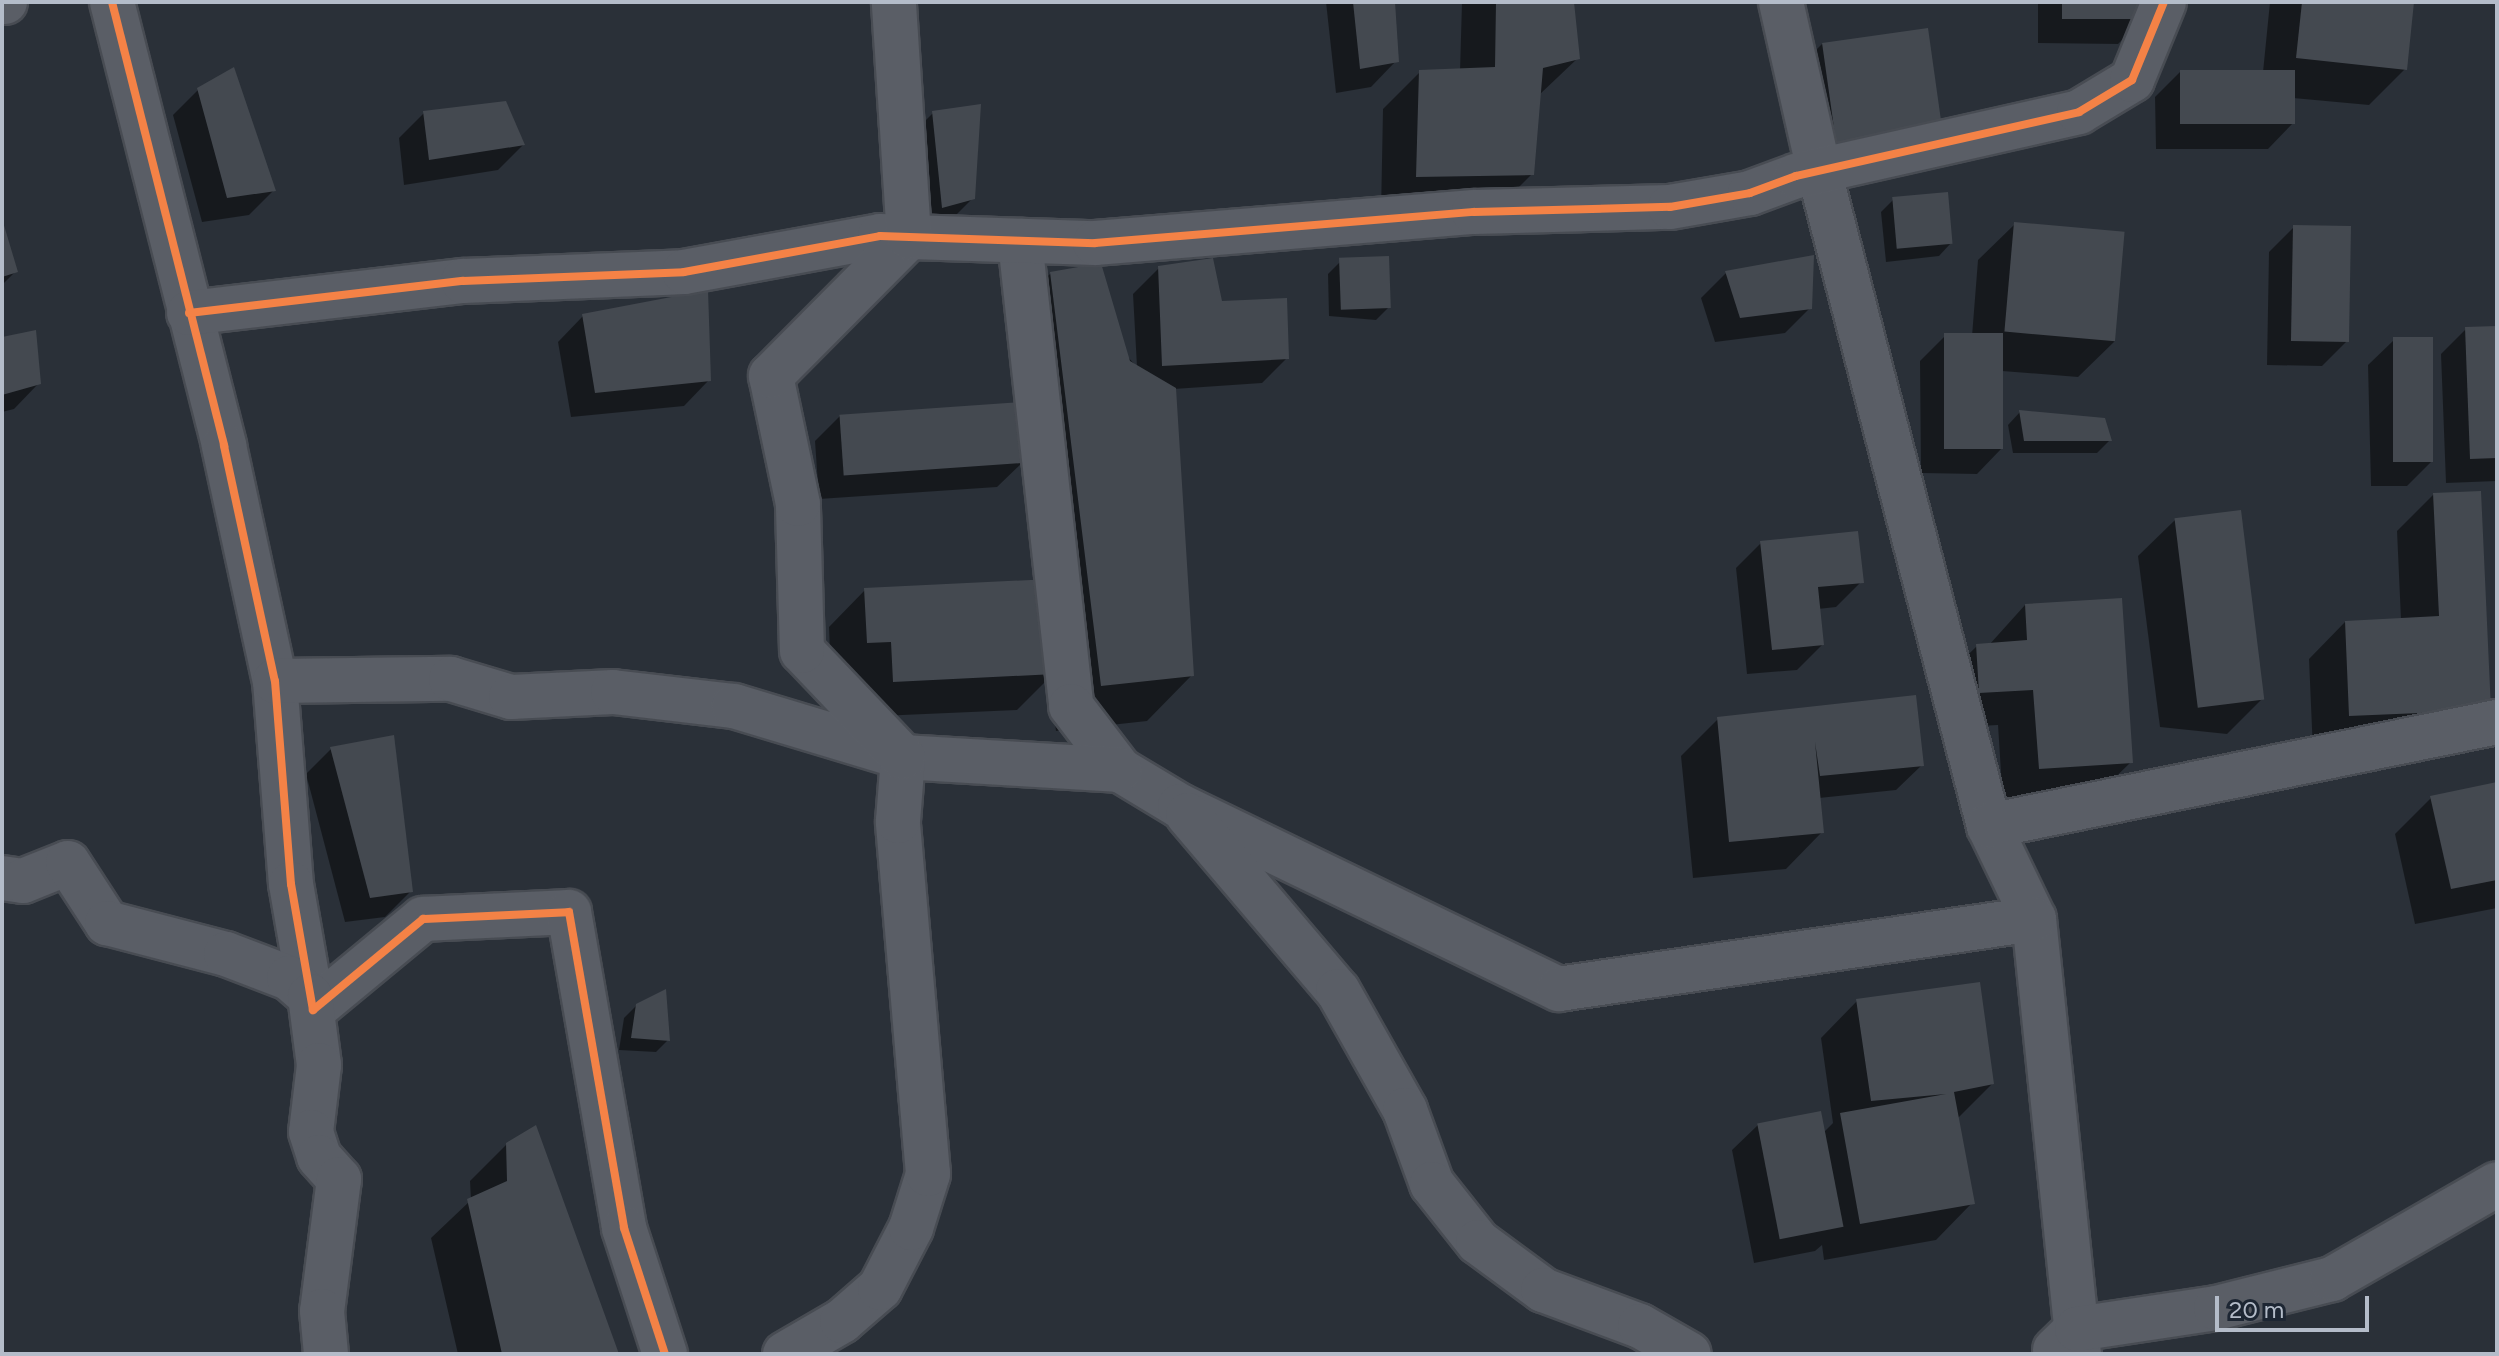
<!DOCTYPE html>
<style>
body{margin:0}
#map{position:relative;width:2499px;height:1356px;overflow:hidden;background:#2a3038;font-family:Figtree,sans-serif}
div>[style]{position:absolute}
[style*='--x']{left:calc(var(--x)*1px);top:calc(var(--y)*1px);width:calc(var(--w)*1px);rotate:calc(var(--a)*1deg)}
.shadow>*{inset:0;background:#0007}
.building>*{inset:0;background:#444950;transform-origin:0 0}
.roads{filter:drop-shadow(2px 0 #484c53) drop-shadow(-2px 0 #484c53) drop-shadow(0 2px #484c53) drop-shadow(0 -2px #484c53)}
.street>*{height:44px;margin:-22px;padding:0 22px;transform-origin:22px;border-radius:22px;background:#5a5e66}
.cycleway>*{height:8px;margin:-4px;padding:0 4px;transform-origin:4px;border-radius:4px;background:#f48246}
span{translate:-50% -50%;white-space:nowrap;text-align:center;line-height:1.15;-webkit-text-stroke:8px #1d2633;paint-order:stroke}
.frame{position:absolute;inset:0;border:4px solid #b4bcc9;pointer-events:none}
.scale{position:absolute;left:2215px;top:1296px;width:154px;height:36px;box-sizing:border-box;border:4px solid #b4bcc9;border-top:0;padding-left:10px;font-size:24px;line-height:28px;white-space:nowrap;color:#b4bcc9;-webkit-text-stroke:6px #1d2633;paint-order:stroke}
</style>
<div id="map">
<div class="shadow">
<div style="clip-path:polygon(1326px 2px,1393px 2px,1396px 61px,1371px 87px,1336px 93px)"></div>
<div style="clip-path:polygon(1462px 2px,1572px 2px,1578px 58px,1538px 96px,1532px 174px,1495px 211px,1381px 212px,1383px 109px,1420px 72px,1460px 71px)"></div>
<div style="clip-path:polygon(2038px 2px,2143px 2px,2143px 19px,2118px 44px,2038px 43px)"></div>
<div style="clip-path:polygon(2270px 2px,2412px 2px,2405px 69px,2369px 105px,2293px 98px,2293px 123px,2268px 149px,2156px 149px,2155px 97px,2180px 72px,2263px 72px)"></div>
<div style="clip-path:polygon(1926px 30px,1812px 174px,1797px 69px,1822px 44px)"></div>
<div style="clip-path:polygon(198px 90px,274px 190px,249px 215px,202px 222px,173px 115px)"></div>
<div style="clip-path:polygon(424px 113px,523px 145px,498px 170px,404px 185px,399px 138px)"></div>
<div style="clip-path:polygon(933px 113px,973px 198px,948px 223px,917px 232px,908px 138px)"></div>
<div style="clip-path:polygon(1893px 200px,1951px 243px,1939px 256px,1886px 262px,1881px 212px)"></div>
<div style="clip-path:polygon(2015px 224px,2115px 341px,2078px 377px,2002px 371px,2002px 448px,1977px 474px,1921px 473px,1920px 361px,1945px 336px,1972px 336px,1978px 260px)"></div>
<div style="clip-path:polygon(2px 227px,16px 271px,2px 285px)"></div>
<div style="clip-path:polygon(2294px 227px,2347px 341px,2322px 366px,2267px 365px,2269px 252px)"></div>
<div style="clip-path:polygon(1812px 257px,1810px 308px,1785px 333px,1715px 342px,1701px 298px,1726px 273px)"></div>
<div style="clip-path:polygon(1340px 262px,1389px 307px,1376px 320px,1329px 316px,1328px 274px)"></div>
<div style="clip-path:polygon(1159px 268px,1220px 303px,1287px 358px,1262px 383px,1174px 389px,1192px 675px,1147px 721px,1056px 731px,1049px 678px,1017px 710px,857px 717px,831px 678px,829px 627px,865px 590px,1037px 582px,1023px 462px,997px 487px,819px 499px,815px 441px,840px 416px,1015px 405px,1005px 319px,1051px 273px,1137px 367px,1133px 294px)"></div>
<div style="clip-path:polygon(583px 316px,709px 380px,684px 406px,571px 417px,558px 342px)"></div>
<div style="clip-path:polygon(2497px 328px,2497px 481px,2446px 483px,2441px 354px,2466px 329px)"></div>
<div style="clip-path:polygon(2px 339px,39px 383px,14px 409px,2px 412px)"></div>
<div style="clip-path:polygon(2394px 340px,2432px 461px,2407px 486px,2371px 486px,2368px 365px)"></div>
<div style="clip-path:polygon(2020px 412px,2109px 441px,2097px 453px,2013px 453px,2008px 425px)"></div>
<div style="clip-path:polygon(2434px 494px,2489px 709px,2313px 752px,2309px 659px,2345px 622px,2401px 620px,2397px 531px)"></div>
<div style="clip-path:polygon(2175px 520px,2263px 698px,2227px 734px,2160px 727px,2138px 556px)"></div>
<div style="clip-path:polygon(1761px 543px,1861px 582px,1836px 607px,1818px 609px,1822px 645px,1797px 670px,1747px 674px,1736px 568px)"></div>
<div style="clip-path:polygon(2025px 605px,2131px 762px,2094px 798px,2003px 804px,1998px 725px,1943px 728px,1940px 682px,1977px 646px,1989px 645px)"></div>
<div style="clip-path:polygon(1718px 719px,1922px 765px,1896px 790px,1819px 798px,1822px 832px,1786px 869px,1693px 878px,1681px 756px)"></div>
<div style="clip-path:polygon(331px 749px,410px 892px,385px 917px,345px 922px,306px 774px)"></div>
<div style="clip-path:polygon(2497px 784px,2497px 908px,2415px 924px,2395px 834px,2431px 798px)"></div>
<div style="clip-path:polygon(1857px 1001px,1992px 1084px,1957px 1119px,1972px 1203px,1936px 1240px,1824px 1260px,1822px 1245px,1815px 1251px,1754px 1263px,1732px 1150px,1758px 1125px,1823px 1133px,1833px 1123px,1821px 1038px)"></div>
<div style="clip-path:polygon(637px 1005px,668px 1040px,656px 1052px,619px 1050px,624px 1018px)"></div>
<div style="clip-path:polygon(507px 1144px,617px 1354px,458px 1354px,431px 1238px,471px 1200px,470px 1181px)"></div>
</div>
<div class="building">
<div style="clip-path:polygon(1353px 2px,1395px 2px,1399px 62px,1360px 69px)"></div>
<div style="clip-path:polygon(1496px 2px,1574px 2px,1580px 59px,1543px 68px,1534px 175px,1416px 177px,1419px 70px,1495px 67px)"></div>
<div style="left:2062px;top:2px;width:83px;height:17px"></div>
<div style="clip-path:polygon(2302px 2px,2414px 2px,2407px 70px,2296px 58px)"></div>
<div style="left:1928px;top:28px;width:109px;height:107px;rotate:82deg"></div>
<div style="clip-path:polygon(234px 67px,276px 191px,227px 198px,197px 88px)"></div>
<div style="left:2180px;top:70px;width:115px;height:54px"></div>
<div style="clip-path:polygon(506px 101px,525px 145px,429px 160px,423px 111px)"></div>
<div style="clip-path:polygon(981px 104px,975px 199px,942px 208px,932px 111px)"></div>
<div style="left:1948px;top:192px;width:52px;height:56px;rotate:85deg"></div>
<div style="clip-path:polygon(3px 222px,18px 272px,2px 277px,2px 223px)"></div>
<div style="left:2014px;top:222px;width:111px;height:110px;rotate:5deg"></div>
<div style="left:2293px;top:225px;width:58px;height:116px;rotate:1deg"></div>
<div style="clip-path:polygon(1814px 255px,1812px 309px,1740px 318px,1725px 271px)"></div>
<div style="left:1389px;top:256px;width:52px;height:50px;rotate:88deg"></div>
<div style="clip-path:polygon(1213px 258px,1222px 301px,1287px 298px,1289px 359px,1162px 366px,1158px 266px)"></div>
<div style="clip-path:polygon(1101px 263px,1130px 361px,1176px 388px,1194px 676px,1101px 686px,1050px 272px)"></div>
<div style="clip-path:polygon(708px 290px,711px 381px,595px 393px,582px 314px)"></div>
<div style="clip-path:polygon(2497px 326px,2497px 458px,2470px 459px,2465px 327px)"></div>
<div style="clip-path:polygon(36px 330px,41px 384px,2px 395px,2px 337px)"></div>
<div style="left:2003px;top:333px;width:116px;height:59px;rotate:90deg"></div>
<div style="left:2433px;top:337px;width:125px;height:40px;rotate:90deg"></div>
<div style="left:1021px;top:402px;width:61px;height:182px;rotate:86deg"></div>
<div style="clip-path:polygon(2019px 410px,2105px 418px,2112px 441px,2024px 441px)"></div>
<div style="clip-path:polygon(2481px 491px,2491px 710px,2349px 716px,2345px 621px,2439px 616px,2433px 493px)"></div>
<div style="left:2241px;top:510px;width:191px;height:67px;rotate:83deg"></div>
<div style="clip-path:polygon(1858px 531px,1864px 583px,1818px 587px,1824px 645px,1772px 650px,1760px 541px)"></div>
<div style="clip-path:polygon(1051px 579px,1055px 674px,893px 682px,891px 642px,867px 643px,864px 588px)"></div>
<div style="clip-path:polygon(2122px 598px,2133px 763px,2039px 769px,2033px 690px,1979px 693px,1976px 644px,2027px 640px,2025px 604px)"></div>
<div style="clip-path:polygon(1916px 695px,1924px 766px,1820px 776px,1815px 742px,1824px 833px,1729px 842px,1717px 717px)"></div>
<div style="clip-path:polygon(394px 735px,413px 892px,370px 898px,330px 747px)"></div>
<div style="clip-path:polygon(2497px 782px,2497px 880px,2451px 889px,2430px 796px)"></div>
<div style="clip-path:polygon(1980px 982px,1994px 1084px,1954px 1092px,1975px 1204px,1860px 1224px,1840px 1113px,1946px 1094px,1871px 1101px,1856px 999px)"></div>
<div style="clip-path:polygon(666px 989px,670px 1041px,631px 1038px,636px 1004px)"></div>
<div style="left:1821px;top:1111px;width:118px;height:65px;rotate:79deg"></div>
<div style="clip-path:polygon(536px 1125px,619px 1354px,502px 1354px,467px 1199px,507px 1181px,506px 1143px)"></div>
</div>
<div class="roads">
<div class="street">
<div style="--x:2;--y:2;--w:3;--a:0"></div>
<div style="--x:112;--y:2;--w:458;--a:75.8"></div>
<div style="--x:224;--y:446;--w:240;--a:77.8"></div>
<div style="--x:275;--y:681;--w:204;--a:85.5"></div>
<div style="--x:291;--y:884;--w:128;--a:80.1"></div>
<div style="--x:313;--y:1010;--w:143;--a:-39.6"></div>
<div style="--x:423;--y:919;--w:146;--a:-2.7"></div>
<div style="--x:569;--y:912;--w:321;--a:80.1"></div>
<div style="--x:624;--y:1228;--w:133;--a:72"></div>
<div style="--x:1781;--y:2;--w:173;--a:77.3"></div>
<div style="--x:1819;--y:171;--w:677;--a:75.45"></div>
<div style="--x:1989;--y:826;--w:103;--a:64.2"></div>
<div style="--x:2034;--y:919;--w:437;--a:84.1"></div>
<div style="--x:1020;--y:241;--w:468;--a:83.7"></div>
<div style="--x:1071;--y:706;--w:81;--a:52.6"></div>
<div style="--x:1120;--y:770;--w:70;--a:31"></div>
<div style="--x:1180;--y:806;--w:421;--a:25.8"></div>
<div style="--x:1559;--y:989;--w:480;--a:-8.4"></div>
<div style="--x:189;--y:313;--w:276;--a:-6.7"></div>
<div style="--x:463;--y:281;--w:221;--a:-2.3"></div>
<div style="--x:684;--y:272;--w:199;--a:-10.4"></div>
<div style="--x:880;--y:236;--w:215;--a:1.9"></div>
<div style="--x:1095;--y:243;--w:380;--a:-4.7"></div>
<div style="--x:1474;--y:212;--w:196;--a:-1.5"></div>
<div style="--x:1670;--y:207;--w:81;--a:-9.9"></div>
<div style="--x:1750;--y:193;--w:49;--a:-20.3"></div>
<div style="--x:1796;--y:176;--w:290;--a:-12.7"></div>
<div style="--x:2079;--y:112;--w:62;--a:-31.1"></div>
<div style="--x:2132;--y:80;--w:84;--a:-67.7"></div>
<div style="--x:275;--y:681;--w:176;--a:-0.7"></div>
<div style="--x:451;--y:679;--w:63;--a:16.7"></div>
<div style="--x:511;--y:697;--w:102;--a:-2.8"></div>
<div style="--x:613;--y:692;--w:122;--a:6.6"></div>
<div style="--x:734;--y:706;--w:177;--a:16.8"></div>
<div style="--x:903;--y:757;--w:217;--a:3.4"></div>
<div style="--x:1188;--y:815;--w:231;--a:49.6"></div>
<div style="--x:1338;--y:991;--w:137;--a:60.6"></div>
<div style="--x:1405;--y:1110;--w:79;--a:70"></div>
<div style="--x:1432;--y:1184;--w:74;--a:51.6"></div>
<div style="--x:1478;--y:1242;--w:81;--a:36.4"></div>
<div style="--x:1543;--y:1290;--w:103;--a:20.4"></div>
<div style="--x:1640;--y:1326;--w:56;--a:29.7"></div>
<div style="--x:1989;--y:826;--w:519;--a:-11.57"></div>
<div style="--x:2;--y:878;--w:21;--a:8"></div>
<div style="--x:23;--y:881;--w:48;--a:-21.8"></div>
<div style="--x:68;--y:863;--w:72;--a:57"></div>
<div style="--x:107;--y:923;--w:123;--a:14.6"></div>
<div style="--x:226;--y:954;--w:67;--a:20.9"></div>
<div style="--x:289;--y:978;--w:28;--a:41"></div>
<div style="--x:310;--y:996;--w:70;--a:82.6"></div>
<div style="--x:319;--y:1065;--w:67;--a:96.8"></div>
<div style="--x:311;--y:1132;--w:26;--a:72"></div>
<div style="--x:319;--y:1157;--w:30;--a:48"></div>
<div style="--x:339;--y:1179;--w:133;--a:97.3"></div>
<div style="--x:322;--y:1311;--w:43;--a:84.7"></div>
<div style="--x:2055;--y:1350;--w:30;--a:-44"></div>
<div style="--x:2077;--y:1329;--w:141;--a:-8.6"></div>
<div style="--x:2216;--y:1308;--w:120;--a:-14"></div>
<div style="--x:2332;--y:1279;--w:190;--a:-29.9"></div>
<div style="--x:785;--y:1354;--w:66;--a:-30.1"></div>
<div style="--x:842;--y:1321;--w:50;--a:-41"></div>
<div style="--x:880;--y:1288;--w:68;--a:-62.7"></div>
<div style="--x:911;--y:1228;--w:57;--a:-72.5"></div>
<div style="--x:928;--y:1174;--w:354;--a:-94.9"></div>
<div style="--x:898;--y:821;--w:64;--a:-85.5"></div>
<div style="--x:903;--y:757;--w:146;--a:-133.6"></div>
<div style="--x:802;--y:651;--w:147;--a:-91.6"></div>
<div style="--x:798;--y:504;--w:131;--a:-101.9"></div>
<div style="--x:771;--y:376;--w:196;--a:-45.2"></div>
<div style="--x:909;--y:237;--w:235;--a:-93.7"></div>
</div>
</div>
<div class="cycleway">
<div style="--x:112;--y:2;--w:458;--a:75.8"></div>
<div style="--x:224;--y:446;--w:240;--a:77.8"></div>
<div style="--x:275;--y:681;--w:204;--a:85.5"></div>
<div style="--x:291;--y:884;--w:128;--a:80.1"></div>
<div style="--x:313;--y:1010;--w:143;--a:-39.6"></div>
<div style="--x:423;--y:919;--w:146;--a:-2.7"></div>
<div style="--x:569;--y:912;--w:321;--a:80.1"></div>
<div style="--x:624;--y:1228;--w:133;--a:72"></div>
<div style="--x:189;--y:313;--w:276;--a:-6.7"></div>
<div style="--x:463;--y:281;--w:221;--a:-2.3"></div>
<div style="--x:684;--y:272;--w:199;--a:-10.4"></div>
<div style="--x:880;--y:236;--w:215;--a:1.9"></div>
<div style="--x:1095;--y:243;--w:380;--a:-4.7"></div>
<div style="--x:1474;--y:212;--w:196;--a:-1.5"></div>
<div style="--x:1670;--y:207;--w:81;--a:-9.9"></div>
<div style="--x:1750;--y:193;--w:49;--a:-20.3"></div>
<div style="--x:1796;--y:176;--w:290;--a:-12.7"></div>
<div style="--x:2079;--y:112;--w:62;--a:-31.1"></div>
<div style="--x:2132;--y:80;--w:84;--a:-67.7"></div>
</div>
<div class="frame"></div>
<div class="scale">20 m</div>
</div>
